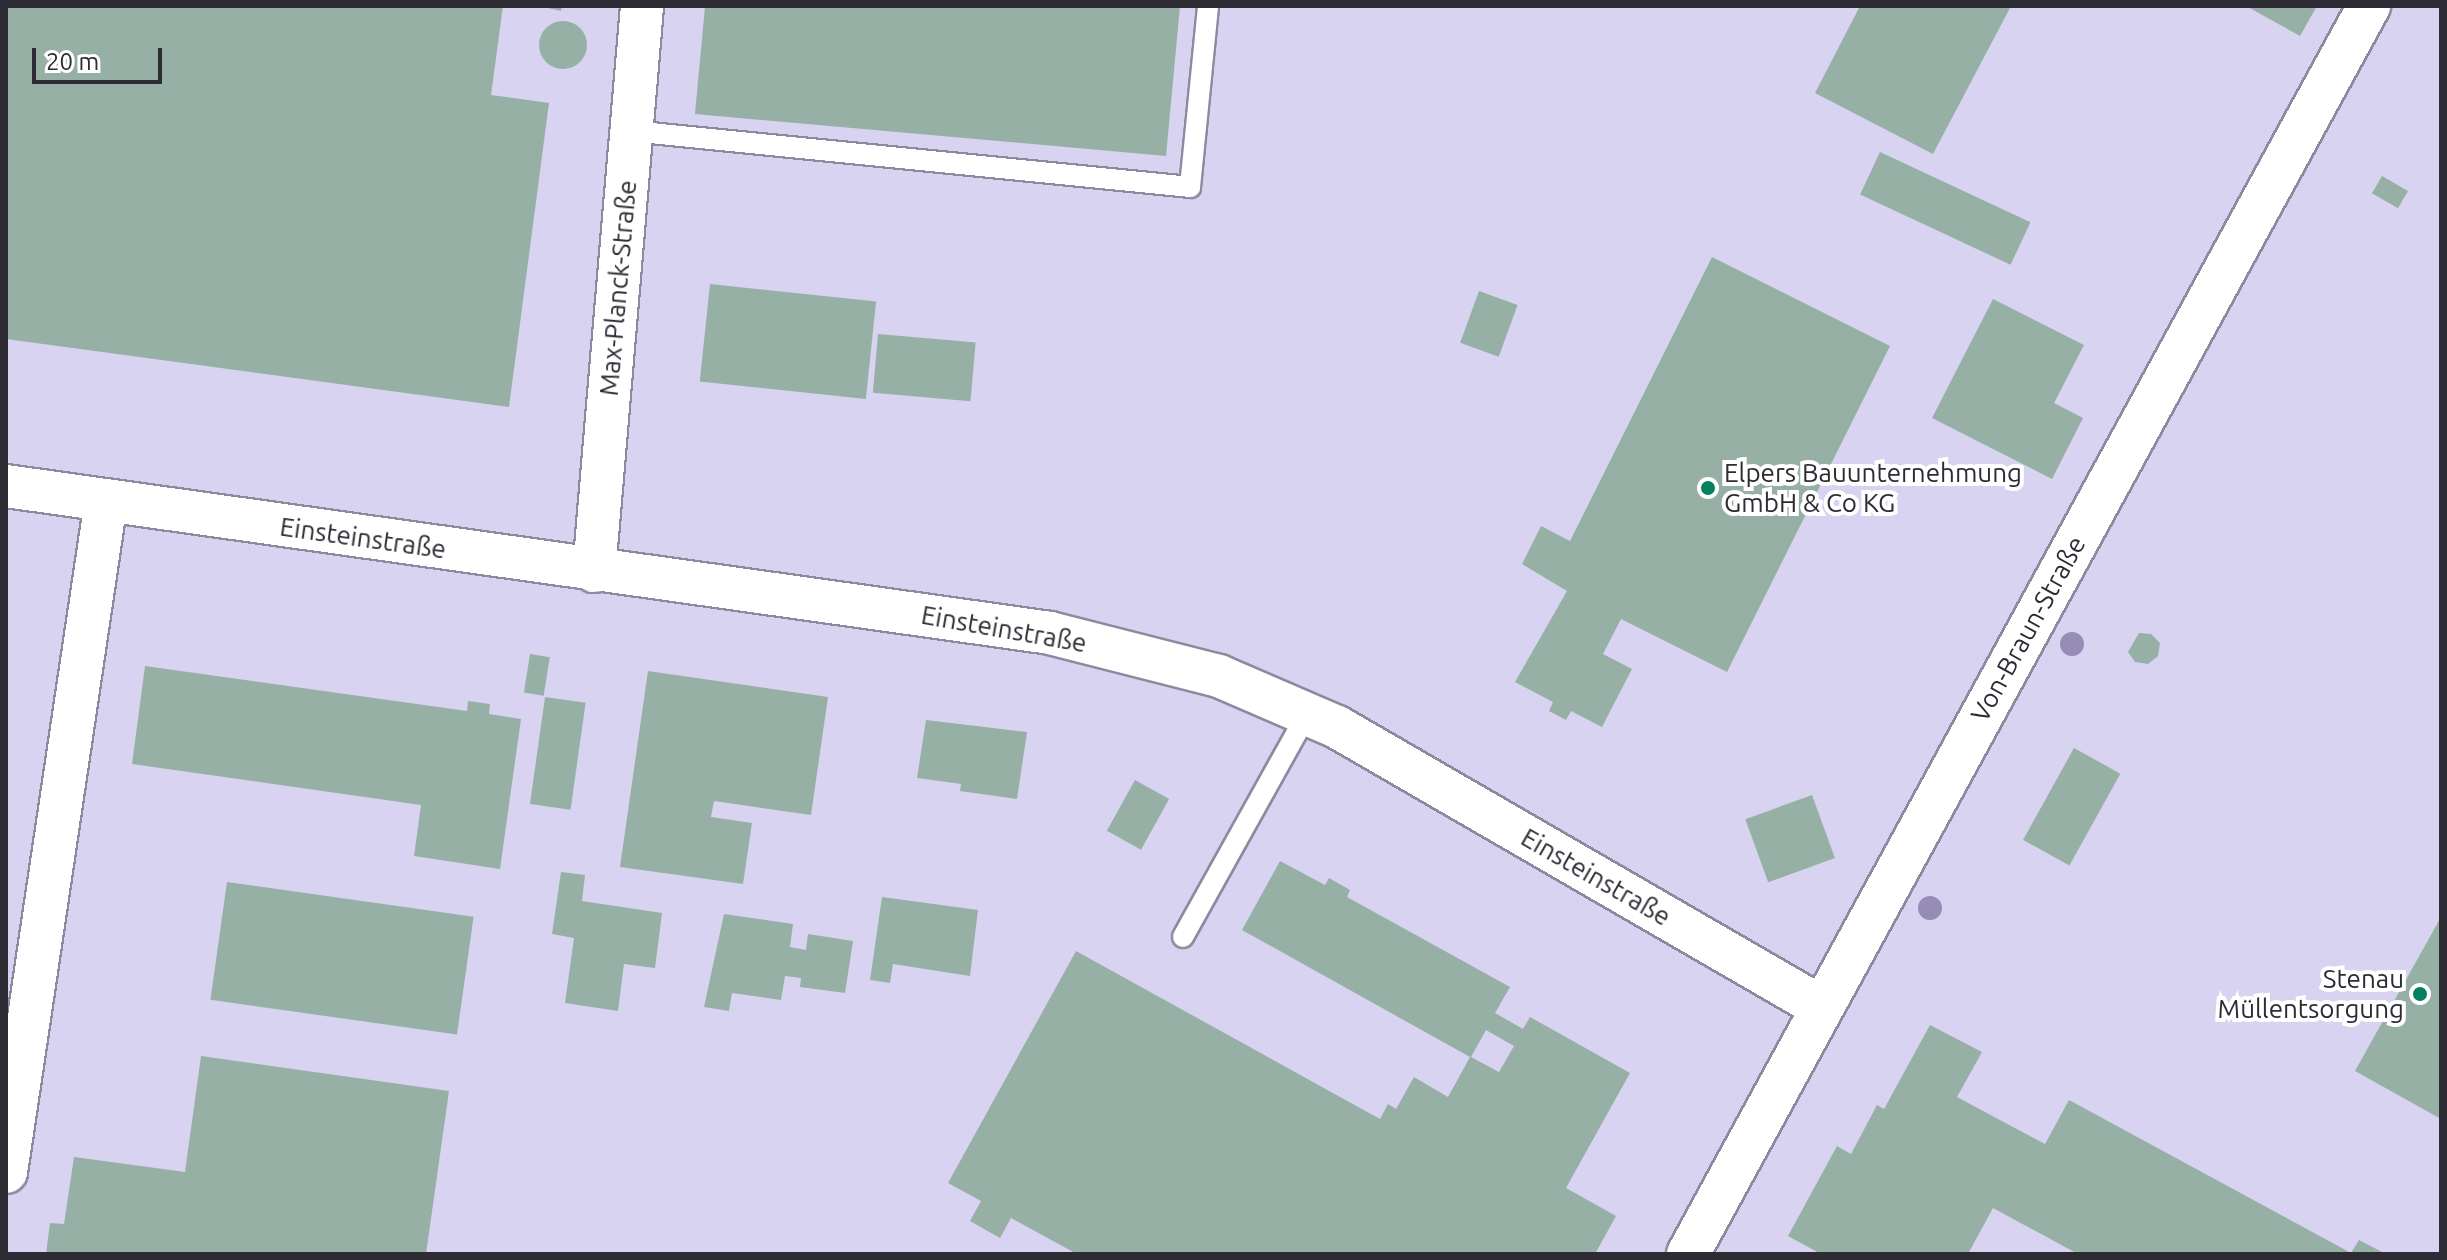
<!DOCTYPE html>
<meta charset="utf-8">
<style>
body{margin:0}
#map{position:relative;width:2447px;height:1260px;overflow:hidden;background:#e0ddf4;font-family:Ubuntu,sans-serif}
div>[style]{position:absolute}
[style*='--x']{left:calc(var(--x)*1px);top:calc(var(--y)*1px);width:calc(var(--w)*1px);rotate:calc(var(--a)*1deg)}
.built>*{inset:0;background:#d7d3f1;transform-origin:0 0}
.building>*{inset:0;background:#97b0a5;transform-origin:0 0}
.round{border-radius:50%}
.roads{filter:drop-shadow(2px 0 #8d8a9f) drop-shadow(-2px 0 #8d8a9f) drop-shadow(0 2px #8d8a9f) drop-shadow(0 -2px #8d8a9f)}
.lane>*{height:20px;margin:-10px;padding:0 10px;transform-origin:10px;border-radius:10px;background:#fff}
.street>*{height:42px;margin:-21px;padding:0 21px;transform-origin:21px;border-radius:21px;background:#fff}
.trees>*{width:24px;height:24px;margin:-12px;border-radius:50%;background:#958db6}
.dots>*{width:22px;height:22px;translate:-50% -50%;box-sizing:border-box;border:4px solid #fff;border-radius:50%}
span{translate:-50% -50%;white-space:nowrap;text-align:center;line-height:1.15;-webkit-text-stroke:8px #fff;paint-order:stroke}
.street-label{font-size:26px;color:#2d2c34}
.poi-label{font-size:26px;color:#2d2c34}
.left{translate:0 -50%;text-align:left}
.right{translate:-100% -50%;text-align:right}
.frame{position:absolute;inset:0;border:8px solid #2d2c34;pointer-events:none}
.scale{position:absolute;left:32px;top:48px;width:130px;height:36px;box-sizing:border-box;border:4px solid #2d2c34;border-top:0;padding-left:10px;font-size:24px;line-height:28px;white-space:nowrap;color:#2d2c34;-webkit-text-stroke:6px #fff;paint-order:stroke}
</style>
<div id="map">
<div class="built">
<div style="left:6px;top:6px;width:2435px;height:1248px"></div>
</div>
<div class="building">
<div style="clip-path:polygon(6px 6px,503px 6px,491px 95px,549px 103px,509px 407px,6px 339px)"></div>
<div style="clip-path:polygon(539px 6px,562px 6px,561px 11px)"></div>
<div style="clip-path:polygon(705px 6px,1180px 6px,1166px 156px,695px 114px)"></div>
<div style="clip-path:polygon(1860px 6px,2011px 6px,1933px 154px,1815px 93px)"></div>
<div style="clip-path:polygon(2246px 6px,2317px 6px,2300px 36px)"></div>
<div class="round" style="left:539px;top:21px;width:48px;height:48px"></div>
<div style="left:1880px;top:152px;width:166px;height:47px;rotate:25deg"></div>
<div style="left:2382px;top:176px;width:30px;height:20px;rotate:30deg"></div>
<div style="clip-path:polygon(1712px 257px,1890px 346px,1727px 672px,1621px 619px,1603px 654px,1632px 669px,1602px 727px,1571px 711px,1566px 720px,1549px 711px,1553px 702px,1515px 682px,1567px 591px,1522px 564px,1541px 526px,1570px 541px)"></div>
<div style="left:710px;top:284px;width:167px;height:98px;rotate:6deg"></div>
<div style="left:1479px;top:291px;width:41px;height:55px;rotate:20deg"></div>
<div style="clip-path:polygon(1993px 299px,2084px 345px,2054px 403px,2083px 418px,2052px 479px,1932px 418px)"></div>
<div style="left:878px;top:334px;width:98px;height:59px;rotate:5deg"></div>
<div style="clip-path:polygon(2139px 633px,2151px 634px,2160px 643px,2158px 656px,2148px 664px,2135px 662px,2128px 652px)"></div>
<div style="left:530px;top:654px;width:20px;height:39px;rotate:9deg"></div>
<div style="clip-path:polygon(145px 666px,467px 711px,468px 701px,490px 704px,489px 714px,521px 719px,500px 869px,414px 856px,421px 805px,132px 764px)"></div>
<div style="clip-path:polygon(648px 671px,828px 697px,811px 815px,714px 801px,711px 817px,752px 823px,743px 884px,620px 867px)"></div>
<div style="left:545px;top:697px;width:41px;height:108px;rotate:8deg"></div>
<div style="clip-path:polygon(926px 720px,1027px 732px,1017px 799px,960px 791px,961px 784px,917px 778px)"></div>
<div style="left:2074px;top:748px;width:53px;height:105px;rotate:29deg"></div>
<div style="left:1135px;top:780px;width:39px;height:58px;rotate:29deg"></div>
<div style="left:1812px;top:795px;width:67px;height:71px;rotate:70deg"></div>
<div style="clip-path:polygon(evenodd,1280px 861px,1325px 885px,1329px 878px,1350px 890px,1347px 897px,1510px 987px,1495px 1013px,1523px 1029px,1530px 1017px,1630px 1073px,1566px 1188px,1616px 1216px,1595px 1254px,1077px 1254px,1011px 1218px,1000px 1238px,970px 1221px,981px 1201px,948px 1183px,1076px 951px,1380px 1119px,1388px 1104px,1396px 1109px,1414px 1077px,1448px 1097px,1470px 1057px,1242px 930px,1280px 861px,1486px 1030px,1514px 1046px,1499px 1072px,1471px 1057px,1486px 1030px)"></div>
<div style="clip-path:polygon(561px 872px,585px 875px,582px 901px,662px 913px,655px 968px,624px 964px,618px 1011px,565px 1003px,574px 938px,552px 934px)"></div>
<div style="left:227px;top:882px;width:249px;height:119px;rotate:8deg"></div>
<div style="clip-path:polygon(882px 897px,978px 910px,970px 976px,893px 964px,890px 983px,870px 980px)"></div>
<div style="clip-path:polygon(724px 914px,793px 924px,790px 947px,806px 950px,808px 934px,853px 941px,845px 993px,800px 987px,801px 978px,785px 976px,781px 1000px,732px 993px,729px 1011px,704px 1007px)"></div>
<div style="clip-path:polygon(2441px 917px,2441px 1119px,2355px 1071px)"></div>
<div style="clip-path:polygon(1930px 1025px,1982px 1052px,1957px 1097px,2045px 1144px,2069px 1100px,2351px 1253px,2359px 1240px,2386px 1254px,2078px 1254px,1993px 1208px,1968px 1254px,1821px 1254px,1788px 1236px,1837px 1146px,1851px 1154px,1877px 1105px,1884px 1109px)"></div>
<div style="clip-path:polygon(201px 1056px,449px 1091px,426px 1254px,46px 1254px,50px 1223px,64px 1224px,74px 1157px,185px 1172px)"></div>
</div>
<div class="roads">
<div class="lane">
<div style="--x:631;--y:131;--w:562;--a:5.72"></div>
<div style="--x:1190;--y:187;--w:182;--a:-84.3"></div>
<div style="--x:1183;--y:937;--w:255;--a:-60.9"></div>
</div>
<div class="street">
<div style="--x:6;--y:486;--w:1054;--a:8.01"></div>
<div style="--x:1050;--y:633;--w:174;--a:14.3"></div>
<div style="--x:1219;--y:676;--w:129;--a:23.4"></div>
<div style="--x:1337;--y:727;--w:559;--a:30.05"></div>
<div style="--x:594;--y:571;--w:567;--a:-85.14"></div>
<div style="--x:6;--y:1172;--w:678;--a:-81.52"></div>
<div style="--x:1688;--y:1254;--w:1422;--a:-61.38"></div>
</div>
</div>
<div class="trees">
<div style="left:2072px;top:644px"></div>
<div style="left:1930px;top:908px"></div>
</div>
<div class="dots">
<div style="left:1708px;top:488px;background:#048161"></div>
<div style="left:2420px;top:994px;background:#048161"></div>
</div>
<div class="street-label">
<span style="left:618px;top:288px;rotate:-85deg">Max-Planck-Straße</span>
<span style="left:363px;top:538px;rotate:8deg">Einsteinstraße</span>
<span style="left:1004px;top:629px;rotate:10deg">Einsteinstraße</span>
<span style="left:2028px;top:629px;rotate:-61deg">Von-Braun-Straße</span>
<span style="left:1596px;top:877px;rotate:30deg">Einsteinstraße</span>
</div>
<div class="poi-label">
<span class="left" style="left:1724px;top:488px">Elpers Bauunternehmung<br>GmbH &amp; Co KG</span>
<span class="right" style="left:2404px;top:994px">Stenau<br>Müllentsorgung</span>
</div>
<div class="frame"></div>
<div class="scale">20 m</div>
</div>
